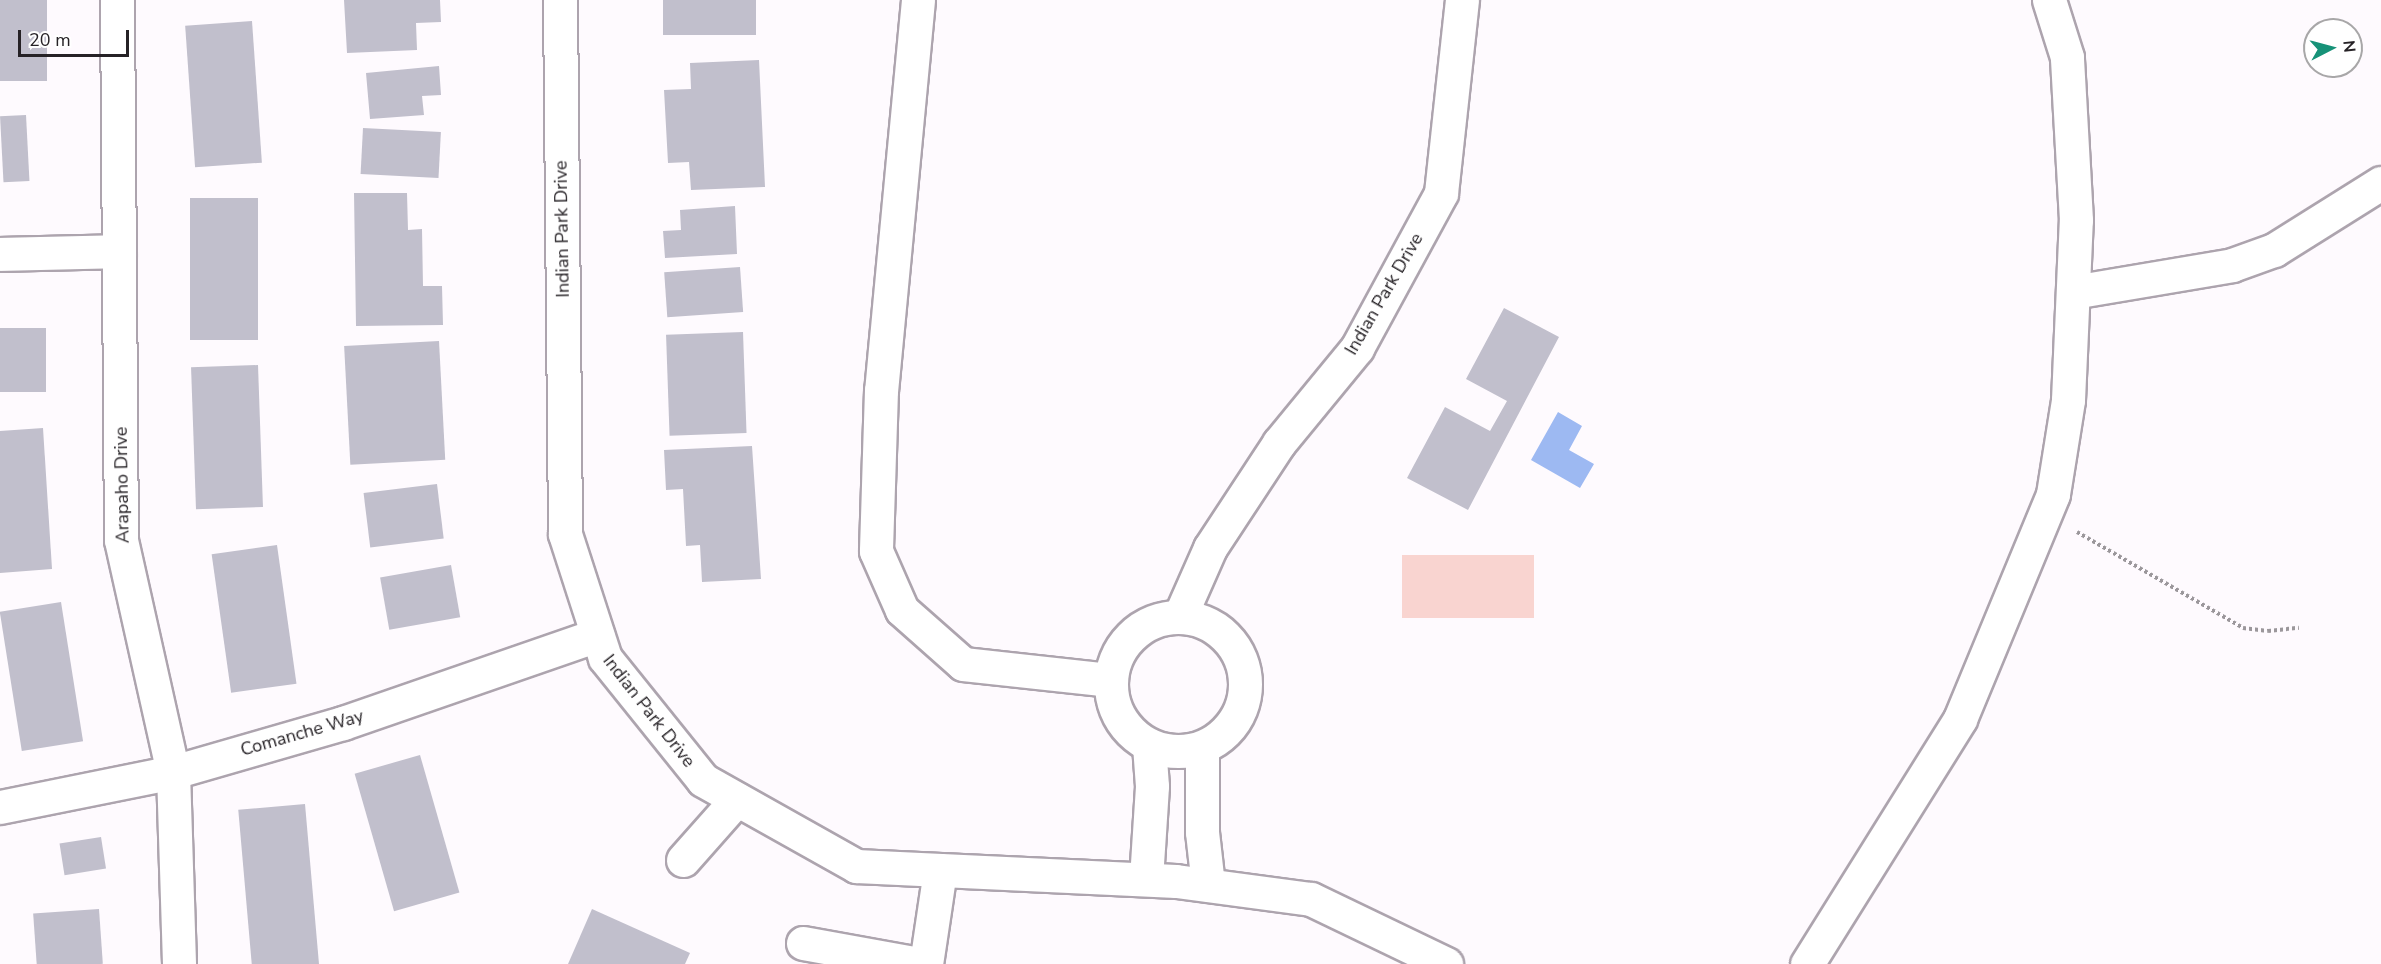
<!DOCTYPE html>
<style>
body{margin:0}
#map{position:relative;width:2381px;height:964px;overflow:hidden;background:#fefafe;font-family:"Nunito Sans",sans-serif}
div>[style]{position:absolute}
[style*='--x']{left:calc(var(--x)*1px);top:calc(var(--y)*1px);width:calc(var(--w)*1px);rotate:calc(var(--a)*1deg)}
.green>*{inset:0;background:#f9d4d0;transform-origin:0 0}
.water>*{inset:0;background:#9db9f2}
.building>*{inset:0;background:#c1bfcc;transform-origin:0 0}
.path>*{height:4px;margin-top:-2px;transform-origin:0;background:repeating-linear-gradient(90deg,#9b979b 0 3px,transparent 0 6px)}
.roads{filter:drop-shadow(2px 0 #ada4ae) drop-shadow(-2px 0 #ada4ae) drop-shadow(0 2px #ada4ae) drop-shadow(0 -2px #ada4ae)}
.minor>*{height:33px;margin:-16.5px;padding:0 16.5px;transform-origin:16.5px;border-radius:16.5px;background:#fff}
.minor>.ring{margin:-16.5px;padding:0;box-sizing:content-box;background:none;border:33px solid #fff;border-radius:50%}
span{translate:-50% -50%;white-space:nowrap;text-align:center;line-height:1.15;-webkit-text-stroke:5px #fff;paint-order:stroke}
.street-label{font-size:18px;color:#262226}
.north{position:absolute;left:2303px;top:18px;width:60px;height:60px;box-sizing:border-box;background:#fff;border:2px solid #a8a7a8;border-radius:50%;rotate:84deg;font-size:16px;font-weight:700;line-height:24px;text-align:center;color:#262226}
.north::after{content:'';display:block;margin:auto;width:21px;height:27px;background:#169278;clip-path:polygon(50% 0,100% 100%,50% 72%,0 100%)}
.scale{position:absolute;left:18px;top:30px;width:111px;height:27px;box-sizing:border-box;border:3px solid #262226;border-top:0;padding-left:8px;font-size:18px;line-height:21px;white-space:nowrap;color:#262226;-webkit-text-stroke:4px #fff;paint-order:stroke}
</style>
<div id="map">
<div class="green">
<div style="left:1402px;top:555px;width:132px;height:63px"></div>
</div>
<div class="water">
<div style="clip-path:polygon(1558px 412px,1582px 426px,1569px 450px,1594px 464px,1580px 488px,1531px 460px)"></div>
</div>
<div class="building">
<div style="left:0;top:0;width:47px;height:81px"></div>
<div style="clip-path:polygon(344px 0,440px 0,441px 22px,416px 23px,417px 50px,347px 53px)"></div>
<div style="left:663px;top:0;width:93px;height:35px"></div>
<div style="left:252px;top:21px;width:142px;height:67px;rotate:86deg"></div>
<div style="clip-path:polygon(759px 60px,765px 187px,691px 190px,689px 162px,668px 163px,664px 90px,691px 89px,690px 63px)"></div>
<div style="clip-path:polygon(439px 66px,441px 95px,422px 96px,424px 115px,370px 119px,366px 73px)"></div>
<div style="left:26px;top:115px;width:66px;height:26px;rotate:87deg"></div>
<div style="left:363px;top:128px;width:78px;height:46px;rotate:3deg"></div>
<div style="clip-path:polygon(354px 193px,407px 193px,408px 230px,422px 229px,423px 286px,442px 286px,443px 325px,356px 326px)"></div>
<div style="left:190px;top:198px;width:68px;height:142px"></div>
<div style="clip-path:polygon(735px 206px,737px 254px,665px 258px,663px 231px,681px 230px,680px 210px)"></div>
<div style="left:740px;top:267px;width:45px;height:76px;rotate:86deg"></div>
<div style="clip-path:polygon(1504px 308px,1559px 337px,1468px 510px,1407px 478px,1445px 407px,1490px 431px,1507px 401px,1466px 379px)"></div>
<div style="left:0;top:328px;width:46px;height:64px"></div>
<div style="left:743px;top:332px;width:101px;height:77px;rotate:88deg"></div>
<div style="left:439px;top:341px;width:119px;height:95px;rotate:87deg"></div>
<div style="left:258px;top:365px;width:142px;height:67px;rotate:88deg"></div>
<div style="clip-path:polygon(43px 428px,52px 569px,0 573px,0 431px)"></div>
<div style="clip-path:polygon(752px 446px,761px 579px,702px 582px,700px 545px,686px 546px,683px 489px,666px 490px,664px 450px)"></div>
<div style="left:437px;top:484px;width:55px;height:74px;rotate:83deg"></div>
<div style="left:277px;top:545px;width:140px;height:66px;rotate:82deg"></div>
<div style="left:451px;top:565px;width:53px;height:72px;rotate:80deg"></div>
<div style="left:61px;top:602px;width:141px;height:62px;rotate:81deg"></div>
<div style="left:420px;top:755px;width:143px;height:68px;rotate:74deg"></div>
<div style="left:305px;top:804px;width:161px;height:67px;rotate:85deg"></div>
<div style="left:101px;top:837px;width:32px;height:42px;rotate:81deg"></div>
<div style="left:99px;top:909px;width:55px;height:66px;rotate:86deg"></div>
<div style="clip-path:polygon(592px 909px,690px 953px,685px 964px,568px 964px)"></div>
</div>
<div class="path">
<div style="--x:2077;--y:532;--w:192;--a:30"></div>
<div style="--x:2243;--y:628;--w:25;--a:7"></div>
<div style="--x:2268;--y:631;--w:31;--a:-6"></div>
</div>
<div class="roads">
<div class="minor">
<div style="--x:117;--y:0;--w:540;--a:89.58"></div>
<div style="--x:121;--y:540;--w:238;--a:77.4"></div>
<div style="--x:173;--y:772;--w:192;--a:88.2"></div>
<div style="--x:560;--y:0;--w:534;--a:89.46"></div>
<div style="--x:565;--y:534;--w:130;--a:72.1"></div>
<div style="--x:605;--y:658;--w:156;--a:51.2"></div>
<div style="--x:703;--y:780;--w:176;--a:29.3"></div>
<div style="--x:856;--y:866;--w:320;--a:2.7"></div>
<div style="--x:1176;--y:881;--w:136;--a:7.6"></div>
<div style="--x:1311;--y:899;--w:150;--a:25.7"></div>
<div style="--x:918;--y:0;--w:392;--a:95.4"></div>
<div style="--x:881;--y:390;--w:161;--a:91.8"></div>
<div style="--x:876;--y:551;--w:64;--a:66.2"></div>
<div style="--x:902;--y:610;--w:81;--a:41.5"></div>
<div style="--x:963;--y:664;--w:149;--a:6.2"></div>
<div style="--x:0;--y:254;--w:119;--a:-1.4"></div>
<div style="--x:2073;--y:292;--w:161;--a:-9.6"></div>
<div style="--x:2232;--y:265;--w:45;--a:-19.7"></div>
<div style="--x:2274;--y:250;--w:126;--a:-32.1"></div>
<div style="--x:1180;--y:616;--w:74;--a:-66.2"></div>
<div style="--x:1210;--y:548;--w:126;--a:-56.7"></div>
<div style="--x:1279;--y:443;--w:123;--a:-50.6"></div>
<div style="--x:1357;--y:348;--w:176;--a:-61.5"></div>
<div style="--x:1441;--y:193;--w:194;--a:-83.8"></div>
<div class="ring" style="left:1111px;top:617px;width:101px;height:101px"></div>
<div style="--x:1202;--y:748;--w:84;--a:90"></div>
<div style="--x:1202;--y:832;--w:53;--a:83.5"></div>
<div style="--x:0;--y:807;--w:177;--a:-11.4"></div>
<div style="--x:173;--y:772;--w:177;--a:-16.1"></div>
<div style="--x:343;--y:723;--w:269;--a:-19.1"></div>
<div style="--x:683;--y:860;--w:81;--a:-48.5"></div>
<div style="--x:1146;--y:879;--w:93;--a:-86.3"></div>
<div style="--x:1152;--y:786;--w:41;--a:-94.2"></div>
<div style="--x:803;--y:943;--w:118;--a:10.3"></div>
<div style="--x:926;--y:964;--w:95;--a:-81.5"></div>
<div style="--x:1807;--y:964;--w:289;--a:-58"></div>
<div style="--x:1960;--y:719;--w:243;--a:-67.5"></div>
<div style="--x:2053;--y:494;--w:95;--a:-80.9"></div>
<div style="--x:2068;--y:400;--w:180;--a:-87.5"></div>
<div style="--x:2076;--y:220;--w:163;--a:-93.2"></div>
<div style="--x:2067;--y:57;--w:60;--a:-107.5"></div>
</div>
</div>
<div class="street-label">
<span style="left:562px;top:229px;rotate:-91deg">Indian Park Drive</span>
<span style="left:1384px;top:294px;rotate:-60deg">Indian Park Drive</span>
<span style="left:122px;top:485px;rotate:-91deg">Arapaho Drive</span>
<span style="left:649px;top:711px;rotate:52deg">Indian Park Drive</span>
<span style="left:302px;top:733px;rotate:-16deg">Comanche Way</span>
</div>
<div class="north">N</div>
<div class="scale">20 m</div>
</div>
